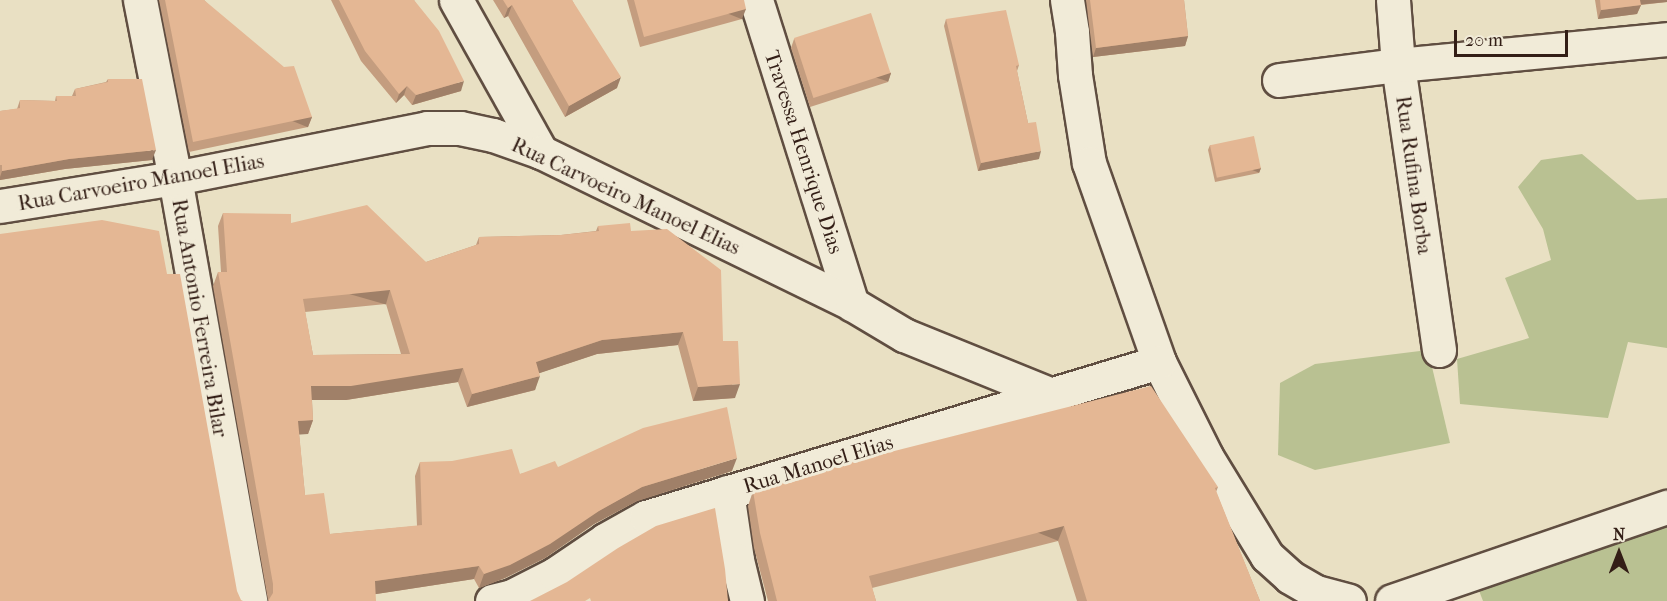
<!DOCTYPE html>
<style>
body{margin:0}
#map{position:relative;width:1667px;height:601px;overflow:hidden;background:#e9e0c3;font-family:"IM FELL French Canon",serif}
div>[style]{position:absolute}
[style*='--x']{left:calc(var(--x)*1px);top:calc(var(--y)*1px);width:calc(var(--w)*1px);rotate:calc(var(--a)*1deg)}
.green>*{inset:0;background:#b9c192}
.roads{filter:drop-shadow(2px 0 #604e41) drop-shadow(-2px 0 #604e41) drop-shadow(0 2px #604e41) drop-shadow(0 -2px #604e41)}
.minor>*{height:33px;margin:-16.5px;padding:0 16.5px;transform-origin:16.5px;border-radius:16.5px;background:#f1ebd8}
.wall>*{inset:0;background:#c49d7f}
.shaded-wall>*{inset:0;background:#a08068;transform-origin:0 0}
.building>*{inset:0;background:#e4b794;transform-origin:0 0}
span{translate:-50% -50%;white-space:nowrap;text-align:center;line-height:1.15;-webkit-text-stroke:6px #f1ebd8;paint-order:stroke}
.street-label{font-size:21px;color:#331e16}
.north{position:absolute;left:1589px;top:523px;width:60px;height:60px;-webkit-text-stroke:4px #f1ebd8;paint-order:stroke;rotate:0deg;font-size:16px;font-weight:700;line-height:24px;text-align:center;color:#331e16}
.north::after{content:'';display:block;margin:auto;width:21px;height:27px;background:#331e16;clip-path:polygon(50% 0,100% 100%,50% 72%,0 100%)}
.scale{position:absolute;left:1454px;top:30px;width:114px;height:27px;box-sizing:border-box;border:3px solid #331e16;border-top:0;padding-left:8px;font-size:18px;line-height:21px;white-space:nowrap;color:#331e16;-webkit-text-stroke:4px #f1ebd8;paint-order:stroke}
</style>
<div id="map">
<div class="green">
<div style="clip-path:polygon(1582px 154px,1637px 200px,1667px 198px,1667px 348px,1628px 342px,1608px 418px,1460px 404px,1457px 359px,1529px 338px,1505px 278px,1551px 260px,1543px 229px,1518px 187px,1541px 160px)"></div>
<div style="clip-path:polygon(1428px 350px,1450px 443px,1315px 470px,1278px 455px,1280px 383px,1315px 364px)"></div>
<div style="clip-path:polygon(1667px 522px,1667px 601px,1483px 601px,1473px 575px)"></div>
</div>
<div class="roads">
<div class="minor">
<div style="--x:140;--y:0;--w:181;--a:78.9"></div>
<div style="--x:175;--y:178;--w:430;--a:79.9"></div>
<div style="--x:456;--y:0;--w:174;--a:60.8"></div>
<div style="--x:756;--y:0;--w:319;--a:72.5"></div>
<div style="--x:1067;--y:0;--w:32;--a:81"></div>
<div style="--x:1072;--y:32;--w:43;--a:86"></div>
<div style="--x:1075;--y:75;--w:89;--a:81"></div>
<div style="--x:1089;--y:163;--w:211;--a:70.6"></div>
<div style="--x:1159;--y:362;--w:105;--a:63.4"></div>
<div style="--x:1206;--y:456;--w:117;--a:58.6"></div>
<div style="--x:1267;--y:556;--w:31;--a:42"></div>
<div style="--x:1290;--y:577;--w:30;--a:30"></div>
<div style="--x:1316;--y:592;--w:34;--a:15"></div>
<div style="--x:1393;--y:0;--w:65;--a:85.6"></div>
<div style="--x:1398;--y:65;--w:288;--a:81.8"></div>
<div style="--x:1279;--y:80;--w:120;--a:-7.2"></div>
<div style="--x:1398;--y:65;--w:270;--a:-5.5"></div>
<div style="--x:0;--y:206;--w:177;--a:-9.1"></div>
<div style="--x:175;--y:178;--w:257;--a:-11.2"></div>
<div style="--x:427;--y:128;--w:33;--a:0"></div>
<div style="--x:460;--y:128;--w:34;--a:12"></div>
<div style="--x:493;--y:135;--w:51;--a:19.5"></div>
<div style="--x:541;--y:152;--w:346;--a:26"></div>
<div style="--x:852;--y:304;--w:61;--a:30.8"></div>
<div style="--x:904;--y:335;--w:157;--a:22.1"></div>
<div style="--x:727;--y:492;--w:69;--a:81.6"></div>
<div style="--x:737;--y:560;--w:42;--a:76.3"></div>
<div style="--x:492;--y:601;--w:21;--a:-14"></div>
<div style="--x:512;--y:596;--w:48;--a:-27.1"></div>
<div style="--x:555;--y:574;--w:60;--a:-34.2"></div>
<div style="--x:605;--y:540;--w:47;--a:-29.3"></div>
<div style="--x:646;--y:517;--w:536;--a:-16.81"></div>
<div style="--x:1392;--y:601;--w:291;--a:-18.9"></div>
</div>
</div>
<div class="wall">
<div style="clip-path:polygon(159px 0,204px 0,312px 117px,308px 127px,189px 152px)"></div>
<div style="clip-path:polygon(331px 0,414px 0,461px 91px,412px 105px,404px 95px,396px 103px,361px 61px)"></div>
<div style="clip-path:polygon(493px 0,572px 0,617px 88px,565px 117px,508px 16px,504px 18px)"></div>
<div style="clip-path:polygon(627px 0,744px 0,742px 19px,640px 47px)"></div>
<div style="clip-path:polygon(1086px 0,1184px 0,1188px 36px,1185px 46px,1093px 57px)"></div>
<div style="clip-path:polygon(1595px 0,1667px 0,1667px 2px,1641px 5px,1637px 14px,1598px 19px)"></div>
<div style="clip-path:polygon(946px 19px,1019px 65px,1017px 71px,1028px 123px,1039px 159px,978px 171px,944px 26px)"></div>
<div style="clip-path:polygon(794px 39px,891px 73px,888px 82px,810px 107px,791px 48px)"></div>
<div style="clip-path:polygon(108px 79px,152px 160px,65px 169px,0 180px,0 111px,17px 109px,20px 100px,55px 101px,56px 96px,72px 96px,75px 89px,106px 82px)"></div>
<div style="clip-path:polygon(1210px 145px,1261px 168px,1259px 173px,1215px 182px,1208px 150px)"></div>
<div style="clip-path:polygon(evenodd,223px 213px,291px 223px,426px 262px,476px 245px,479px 237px,561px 235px,596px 231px,598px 226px,631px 231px,723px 341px,735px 398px,693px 401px,678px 345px,597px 354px,539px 373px,535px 390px,467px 407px,458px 382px,346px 400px,312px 400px,313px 420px,308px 434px,299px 434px,305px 495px,330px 534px,417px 526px,415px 476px,420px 462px,520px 474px,558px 467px,732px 471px,637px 501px,594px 524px,545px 558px,505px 578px,479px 588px,474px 579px,376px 594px,268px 600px,213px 286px,218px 272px,221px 272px,218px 226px,223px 213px,386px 304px,401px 354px,313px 355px,305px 312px,386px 304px)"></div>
<div style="clip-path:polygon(1218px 487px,1216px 492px,1260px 601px,1077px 601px,1058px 541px,872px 588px,876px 601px,768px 601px,754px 548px,748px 506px,753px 491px)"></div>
</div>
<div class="shaded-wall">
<div style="clip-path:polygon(1638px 0,1667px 0,1667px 2px,1636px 5px)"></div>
<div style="clip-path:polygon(512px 5px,508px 16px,504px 18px,508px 8px)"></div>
<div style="clip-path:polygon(1641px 5px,1637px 14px,1598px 19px,1601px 10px)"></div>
<div style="left:746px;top:9px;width:11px;height:106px;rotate:112deg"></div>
<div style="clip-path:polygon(1188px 36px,1185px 46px,1093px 57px,1096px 48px)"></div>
<div style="left:891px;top:73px;width:9px;height:82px;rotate:108deg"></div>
<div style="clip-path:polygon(621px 77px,617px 88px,565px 117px,569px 106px)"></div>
<div style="clip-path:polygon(464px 81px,461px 91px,412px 105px,416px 95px)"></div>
<div style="clip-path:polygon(407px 86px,404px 95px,396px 103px,399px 94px)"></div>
<div style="left:312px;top:117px;width:11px;height:122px;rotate:112deg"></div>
<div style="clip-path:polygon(156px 150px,152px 160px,65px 169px,0 180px,0 177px,2px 171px,69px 159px)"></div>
<div style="clip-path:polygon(1041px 151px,1039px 159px,978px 171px,981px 163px)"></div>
<div style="left:1261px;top:168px;width:5px;height:45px;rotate:112deg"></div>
<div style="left:390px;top:290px;width:15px;height:87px;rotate:106deg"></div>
<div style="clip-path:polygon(683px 332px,678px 345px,597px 354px,531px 376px,536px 362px,602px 340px)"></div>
<div style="clip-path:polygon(463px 368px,458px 382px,346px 400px,306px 400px,311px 386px)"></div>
<div style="clip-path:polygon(540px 376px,535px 390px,467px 407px,472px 394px)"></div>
<div style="clip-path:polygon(740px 384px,735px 398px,693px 401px,698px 387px)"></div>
<div style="clip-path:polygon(313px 420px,308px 434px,293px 435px,298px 421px)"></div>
<div style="clip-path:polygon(737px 458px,732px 471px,637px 501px,594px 524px,545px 558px,505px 578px,479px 588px,484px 574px,642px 487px)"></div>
<div style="left:1064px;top:526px;width:16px;height:201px;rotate:112deg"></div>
<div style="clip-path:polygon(479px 566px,474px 579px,370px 595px,375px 581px)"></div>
</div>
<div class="building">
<div style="clip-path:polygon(165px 0,204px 0,284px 67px,294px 66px,312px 117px,193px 142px)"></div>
<div style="clip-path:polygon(339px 0,414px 0,439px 31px,464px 81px,416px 95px,407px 86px,399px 94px,365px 51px)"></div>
<div style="clip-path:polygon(503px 0,572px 0,621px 77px,569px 106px,512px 5px,508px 8px)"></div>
<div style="clip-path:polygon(634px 0,744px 0,746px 9px,644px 37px)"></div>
<div style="clip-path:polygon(1090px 0,1184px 0,1188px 36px,1096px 48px)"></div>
<div style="clip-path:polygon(1600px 0,1640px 0,1641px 5px,1601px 10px)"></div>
<div style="clip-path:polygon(1006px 10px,1019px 65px,1016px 66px,1028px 123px,1036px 122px,1041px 151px,981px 163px,946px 19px)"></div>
<div style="left:871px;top:13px;width:63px;height:81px;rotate:72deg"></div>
<div style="clip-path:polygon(108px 79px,142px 79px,156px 150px,69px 159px,2px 171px,2px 165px,0 165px,0 111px,20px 108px,20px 100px,57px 101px,56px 96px,76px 96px,75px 89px,108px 82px)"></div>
<div style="left:1254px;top:136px;width:33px;height:45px;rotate:78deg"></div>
<div style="clip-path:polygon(evenodd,367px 205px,426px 262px,479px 244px,479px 237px,561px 235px,599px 231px,598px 226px,630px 223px,631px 231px,667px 229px,721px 270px,723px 341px,738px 341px,740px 384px,698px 387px,683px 332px,602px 340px,536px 362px,540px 376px,472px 394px,463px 368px,351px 386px,311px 386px,313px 420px,298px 421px,305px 495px,324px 493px,330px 534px,422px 525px,420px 462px,452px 461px,512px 449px,520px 474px,555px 461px,558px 467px,643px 428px,727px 407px,737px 458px,642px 487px,599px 511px,550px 544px,510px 565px,484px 574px,479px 566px,375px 581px,376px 601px,268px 601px,273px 593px,273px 584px,218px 272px,227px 272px,223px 213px,291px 214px,291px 223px,367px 205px,390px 290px,410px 354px,313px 355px,303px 299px,390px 290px)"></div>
<div style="clip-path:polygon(102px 220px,159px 231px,167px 274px,180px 274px,237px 591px,241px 600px,243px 601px,0 601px,0 234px)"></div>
<div style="clip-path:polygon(1151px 386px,1218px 487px,1215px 488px,1260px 601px,1087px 601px,1064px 526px,869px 576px,876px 601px,777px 601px,760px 533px,753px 491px,843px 464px)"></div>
<div style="clip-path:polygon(715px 508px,725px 569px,728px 601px,591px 601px,590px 598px,585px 601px,530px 601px,567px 582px,618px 548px,656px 526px)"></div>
</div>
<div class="street-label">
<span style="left:804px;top:152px;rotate:72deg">Travessa Henrique Dias</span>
<span style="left:1414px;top:175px;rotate:82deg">Rua Rufina Borba</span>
<span style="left:141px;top:182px;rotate:-10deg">Rua Carvoeiro Manoel Elias</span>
<span style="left:626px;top:196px;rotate:25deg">Rua Carvoeiro Manoel Elias</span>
<span style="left:200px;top:318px;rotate:80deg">Rua Antonio Ferreira Bilar</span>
<span style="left:818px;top:464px;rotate:-17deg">Rua Manoel Elias</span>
</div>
<div class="north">N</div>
<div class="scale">20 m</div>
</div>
